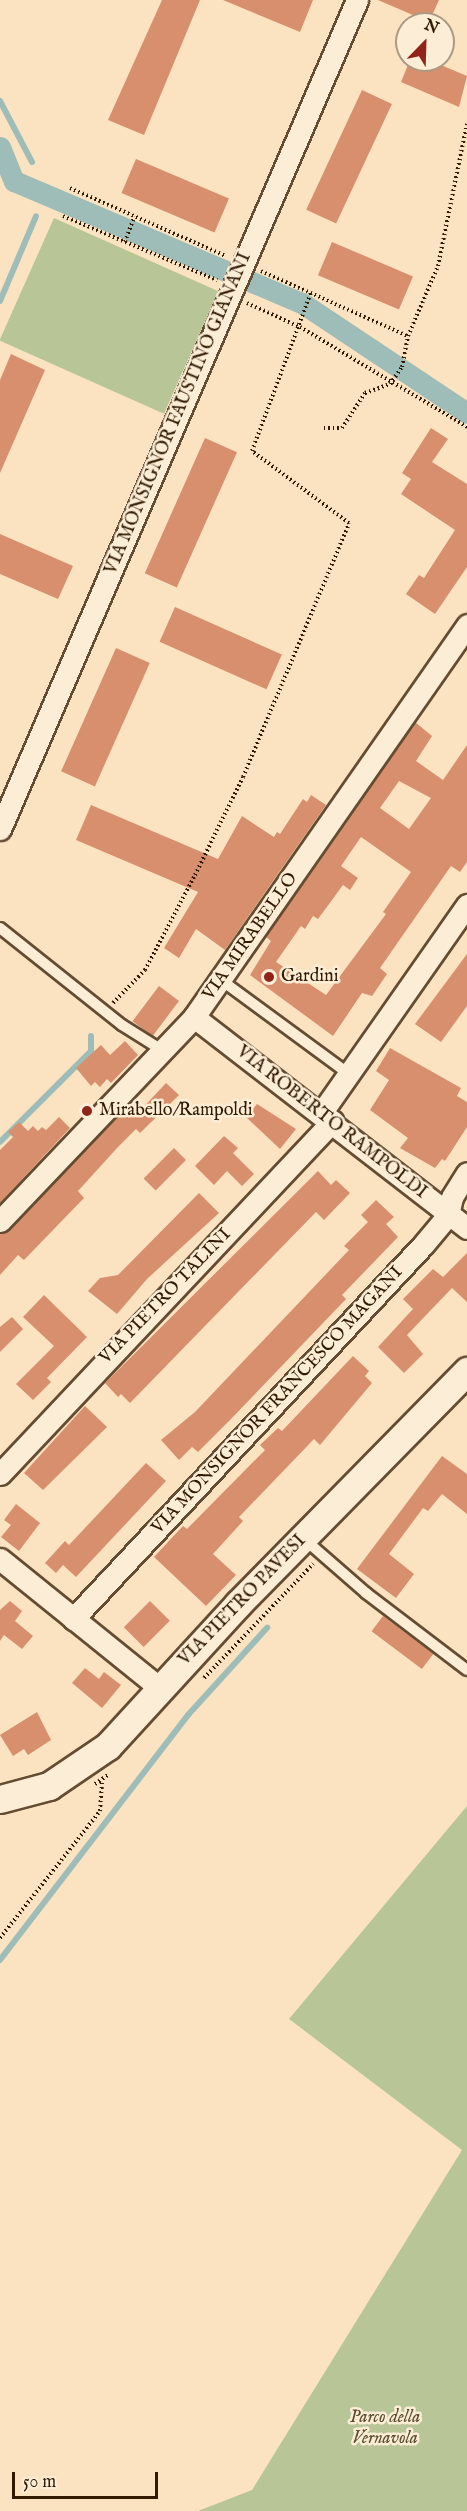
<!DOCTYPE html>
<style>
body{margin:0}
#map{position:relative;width:467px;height:2511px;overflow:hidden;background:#fbe3c1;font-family:"IM FELL English",serif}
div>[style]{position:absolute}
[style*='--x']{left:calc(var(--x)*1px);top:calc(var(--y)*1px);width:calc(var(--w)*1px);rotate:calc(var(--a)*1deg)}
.green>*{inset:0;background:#b8c597;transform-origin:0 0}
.stream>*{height:6px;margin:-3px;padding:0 3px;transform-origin:3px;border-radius:3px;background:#9fbdb8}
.canal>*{height:21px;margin:-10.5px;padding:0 10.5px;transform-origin:10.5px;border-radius:10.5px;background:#9fbdb8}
.building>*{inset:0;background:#d78f6e;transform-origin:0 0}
.path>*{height:4px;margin-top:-2px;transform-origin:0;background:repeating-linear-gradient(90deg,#321a02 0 1.5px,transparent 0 4.5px)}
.roads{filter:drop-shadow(2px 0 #644c32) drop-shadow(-2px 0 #644c32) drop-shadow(0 2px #644c32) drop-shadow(0 -2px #644c32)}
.service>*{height:10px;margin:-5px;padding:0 5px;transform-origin:5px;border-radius:5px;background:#fcedd7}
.minor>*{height:21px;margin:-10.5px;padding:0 10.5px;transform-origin:10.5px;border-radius:10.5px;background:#fcedd7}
.tertiary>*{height:27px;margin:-13.5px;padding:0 13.5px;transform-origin:13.5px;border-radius:13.5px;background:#fcedd7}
.dots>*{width:16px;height:16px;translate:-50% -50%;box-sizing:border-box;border:3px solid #fcedd7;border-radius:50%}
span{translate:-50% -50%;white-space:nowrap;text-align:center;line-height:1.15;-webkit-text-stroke:5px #fcedd7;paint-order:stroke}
.street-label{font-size:18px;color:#321a02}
.poi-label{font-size:18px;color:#321a02}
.left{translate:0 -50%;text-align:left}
.park-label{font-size:18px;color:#5a4d2f;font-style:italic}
.north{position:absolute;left:395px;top:12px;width:60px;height:60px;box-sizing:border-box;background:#fcedd7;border:2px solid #ab9982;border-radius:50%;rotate:23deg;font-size:16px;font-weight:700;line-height:24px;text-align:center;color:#321a02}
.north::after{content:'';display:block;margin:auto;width:21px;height:27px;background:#8f2418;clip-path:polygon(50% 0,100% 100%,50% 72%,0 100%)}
.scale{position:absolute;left:12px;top:2472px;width:146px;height:27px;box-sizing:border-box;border:3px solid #321a02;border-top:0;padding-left:8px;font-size:18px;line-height:21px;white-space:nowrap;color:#321a02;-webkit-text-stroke:4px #fcedd7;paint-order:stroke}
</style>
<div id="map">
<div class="green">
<div style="left:54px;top:218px;width:180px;height:134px;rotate:24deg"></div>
<div style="clip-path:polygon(467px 1806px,467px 2511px,198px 2511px,252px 2490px,462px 2150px,289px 2019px)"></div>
</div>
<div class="stream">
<div style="--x:0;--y:101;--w:69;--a:62.3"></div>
<div style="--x:0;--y:301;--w:92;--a:-67"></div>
<div style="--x:0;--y:1142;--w:129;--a:-45"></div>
<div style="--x:91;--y:1051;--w:15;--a:-90"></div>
<div style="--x:0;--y:1960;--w:309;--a:-52.5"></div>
<div style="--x:188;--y:1715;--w:118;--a:-47.8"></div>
</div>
<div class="canal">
<div style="--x:0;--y:147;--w:37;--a:68"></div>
<div style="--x:14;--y:181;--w:313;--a:23"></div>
<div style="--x:302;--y:303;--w:198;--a:33.7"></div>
</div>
<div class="building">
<div style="clip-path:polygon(162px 0,200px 0,144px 135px,108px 120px)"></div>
<div style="clip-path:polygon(223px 0,313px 0,300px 32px)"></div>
<div style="clip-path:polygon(378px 0,439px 0,429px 22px)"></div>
<div style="clip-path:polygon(410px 60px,429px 60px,467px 76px,459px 107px,401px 82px)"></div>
<div style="left:362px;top:90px;width:33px;height:132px;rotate:25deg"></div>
<div style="left:136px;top:159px;width:101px;height:37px;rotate:23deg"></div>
<div style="left:332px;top:242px;width:88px;height:36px;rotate:23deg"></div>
<div style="clip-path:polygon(11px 354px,45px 370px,0 473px,0 380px)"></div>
<div style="clip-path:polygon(431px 428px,448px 439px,432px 462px,467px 484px,467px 567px,435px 614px,406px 594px,419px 575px,424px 578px,455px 530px,401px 494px,411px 479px,402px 473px)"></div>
<div style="left:205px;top:438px;width:35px;height:148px;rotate:24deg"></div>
<div style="clip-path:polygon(0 534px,73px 566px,58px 599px,0 574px)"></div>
<div style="left:175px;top:607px;width:117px;height:38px;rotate:24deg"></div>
<div style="left:116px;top:648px;width:37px;height:135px;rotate:24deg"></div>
<div style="clip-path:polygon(evenodd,415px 722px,432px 736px,416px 761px,443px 780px,467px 745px,467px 862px,460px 872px,451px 866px,380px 968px,387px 974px,372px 996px,362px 993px,333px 1036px,250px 975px,271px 941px,266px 937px,415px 722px,399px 781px,431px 798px,409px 829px,380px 808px,399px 781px,415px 722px,361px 837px,411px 872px,383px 912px,386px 914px,326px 995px,276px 962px,301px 926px,305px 929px,313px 916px,318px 919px,343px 885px,350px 890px,358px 878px,341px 866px,361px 837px)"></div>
<div style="clip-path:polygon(311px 795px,326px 805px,225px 950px,196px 929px,179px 958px,164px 948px,198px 892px,76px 840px,91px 805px,218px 859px,242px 816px,274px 837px,277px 832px,280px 834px,303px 799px,307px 802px)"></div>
<div style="clip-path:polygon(467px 954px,467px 1006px,441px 1042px,415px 1024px)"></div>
<div style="left:159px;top:986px;width:25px;height:44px;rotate:37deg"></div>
<div style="clip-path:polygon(125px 1041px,138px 1055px,111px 1083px,107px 1079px,100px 1087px,95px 1082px,91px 1086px,76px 1068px,101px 1045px,110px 1055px)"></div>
<div style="clip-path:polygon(390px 1048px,461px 1088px,457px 1096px,467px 1102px,467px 1127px,445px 1161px,442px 1159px,435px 1168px,400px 1148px,408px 1138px,370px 1110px,389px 1080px,376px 1071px)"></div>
<div style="clip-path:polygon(166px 1083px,179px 1095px,140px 1133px,136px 1129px,118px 1147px,78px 1191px,84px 1198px,24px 1260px,18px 1255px,0 1275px,0 1233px,9px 1230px,129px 1105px,138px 1113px)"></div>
<div style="clip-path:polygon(257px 1104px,296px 1129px,280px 1149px,246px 1117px)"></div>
<div style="clip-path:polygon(59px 1117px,70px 1128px,0 1203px,0 1150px,13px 1137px,8px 1132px,19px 1122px,28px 1131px,33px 1126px,38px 1131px,42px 1127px,46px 1130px)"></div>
<div style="clip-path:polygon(224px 1136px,238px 1148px,233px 1153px,254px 1174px,242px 1186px,227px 1171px,214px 1185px,195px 1166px)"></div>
<div style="left:174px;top:1148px;width:17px;height:43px;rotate:45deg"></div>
<div style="clip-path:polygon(318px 1171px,331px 1185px,336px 1180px,350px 1193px,324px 1220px,316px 1212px,130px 1403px,121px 1394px,118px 1397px,105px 1383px)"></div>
<div style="clip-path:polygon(199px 1193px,219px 1213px,147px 1279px,117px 1314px,88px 1291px,100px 1278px,118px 1275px)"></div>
<div style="clip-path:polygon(376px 1200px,394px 1217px,386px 1224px,398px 1237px,342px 1295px,346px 1299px,230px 1420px,198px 1452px,192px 1447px,179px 1460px,161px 1440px,195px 1412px,349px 1250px,344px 1246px,368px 1222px,361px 1215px)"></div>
<div style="clip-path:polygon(467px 1253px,467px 1302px,452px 1288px,407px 1335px,423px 1354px,404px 1373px,378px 1347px,413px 1309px,403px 1299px,433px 1269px,443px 1277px)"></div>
<div style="clip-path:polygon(44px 1295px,87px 1337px,47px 1378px,51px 1382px,33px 1400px,16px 1384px,54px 1346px,23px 1317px)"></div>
<div style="clip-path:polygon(12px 1317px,23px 1329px,0 1352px,0 1327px)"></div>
<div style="clip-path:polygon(353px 1356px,369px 1371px,365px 1376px,372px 1383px,320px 1445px,314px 1439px,239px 1517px,243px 1521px,213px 1554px,236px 1575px,206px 1606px,154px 1557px,183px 1526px,187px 1529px,265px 1450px,260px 1445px,278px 1428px,282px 1431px)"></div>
<div style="clip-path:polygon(85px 1406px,107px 1427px,43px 1490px,24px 1473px)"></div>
<div style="clip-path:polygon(442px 1456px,467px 1474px,467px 1514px,442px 1494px,428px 1511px,423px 1508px,389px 1554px,414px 1574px,396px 1598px,357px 1569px)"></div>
<div style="clip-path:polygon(146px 1463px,166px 1481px,76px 1577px,63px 1565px,56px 1573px,45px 1563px,65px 1541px,69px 1545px)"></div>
<div style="clip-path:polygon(16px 1504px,40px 1523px,19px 1551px,1px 1537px,11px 1525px,4px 1520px)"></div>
<div style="clip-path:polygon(10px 1601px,22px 1611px,15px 1621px,33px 1636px,22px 1649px,4px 1635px,0 1641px,0 1610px)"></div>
<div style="left:150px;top:1601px;width:28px;height:37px;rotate:45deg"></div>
<div style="left:383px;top:1616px;width:63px;height:19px;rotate:37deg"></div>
<div style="clip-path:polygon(85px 1668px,99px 1679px,104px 1672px,121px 1685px,102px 1708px,72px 1683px)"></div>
<div style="clip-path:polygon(37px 1712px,51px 1740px,28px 1755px,24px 1749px,13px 1756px,0 1735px)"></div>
</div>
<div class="path">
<div style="--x:70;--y:188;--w:170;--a:23.6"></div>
<div style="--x:63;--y:216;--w:167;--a:22.6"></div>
<div style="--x:125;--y:242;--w:27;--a:-70"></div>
<div style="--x:261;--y:271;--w:161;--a:23.9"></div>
<div style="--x:247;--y:303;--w:58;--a:24.4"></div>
<div style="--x:300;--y:327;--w:195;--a:30.9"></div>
<div style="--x:324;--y:428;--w:18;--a:0"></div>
<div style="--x:342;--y:428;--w:42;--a:-56.7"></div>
<div style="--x:365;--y:393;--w:27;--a:-20"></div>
<div style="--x:390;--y:384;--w:21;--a:-55"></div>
<div style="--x:402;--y:367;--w:32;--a:-79"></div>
<div style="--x:408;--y:336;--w:76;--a:-66.8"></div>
<div style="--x:438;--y:266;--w:145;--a:-78.5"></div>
<div style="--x:113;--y:1003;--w:46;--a:-45.9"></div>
<div style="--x:145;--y:970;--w:107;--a:-62.2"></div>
<div style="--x:195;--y:875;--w:109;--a:-63.9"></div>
<div style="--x:243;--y:777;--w:275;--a:-67.3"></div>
<div style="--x:349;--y:523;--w:121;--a:-143.4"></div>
<div style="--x:252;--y:451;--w:170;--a:-69.6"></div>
<div style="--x:204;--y:1678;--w:158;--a:-46.3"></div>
<div style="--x:95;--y:1784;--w:16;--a:-35"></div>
<div style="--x:0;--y:1938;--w:162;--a:-51.8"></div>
<div style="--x:100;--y:1811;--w:30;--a:-86"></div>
</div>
<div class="roads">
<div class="service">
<div style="--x:0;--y:928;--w:156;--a:38.5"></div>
<div style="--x:122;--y:1025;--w:47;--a:32"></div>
<div style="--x:221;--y:980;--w:159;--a:36.3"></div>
<div style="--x:303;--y:1538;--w:84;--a:41.1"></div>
<div style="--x:366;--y:1593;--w:127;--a:37.3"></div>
</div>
<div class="minor">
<div style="--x:0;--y:829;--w:903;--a:-66.7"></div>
<div style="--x:194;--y:1017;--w:345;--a:37.7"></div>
<div style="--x:322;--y:1112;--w:253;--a:-55"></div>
<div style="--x:0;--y:1221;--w:282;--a:-46.4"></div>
<div style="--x:194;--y:1017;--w:478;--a:-55.1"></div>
<div style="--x:0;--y:1474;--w:485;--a:-46.7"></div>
<div style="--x:0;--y:1559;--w:207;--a:38.9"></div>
<div style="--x:73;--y:1619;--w:512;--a:-46.9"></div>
<div style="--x:423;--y:1245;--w:39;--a:-50"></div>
<div style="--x:448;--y:1215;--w:18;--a:-77"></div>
<div style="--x:452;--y:1197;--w:28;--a:-58"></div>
</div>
<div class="tertiary">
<div style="--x:0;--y:1799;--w:51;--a:-14.9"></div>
<div style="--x:49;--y:1786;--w:71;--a:-34.1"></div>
<div style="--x:108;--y:1746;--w:193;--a:-47.5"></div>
<div style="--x:238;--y:1604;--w:327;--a:-45.5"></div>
</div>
</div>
<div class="dots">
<div style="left:269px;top:977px;background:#8f2418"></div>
<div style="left:87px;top:1111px;background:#8f2418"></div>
</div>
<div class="street-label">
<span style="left:179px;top:414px;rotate:-67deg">VIA MONSIGNOR FAUSTINO GIANANI</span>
<span style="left:251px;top:937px;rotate:-55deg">VIA MIRABELLO</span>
<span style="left:331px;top:1123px;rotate:38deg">VIA ROBERTO RAMPOLDI</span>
<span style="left:166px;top:1297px;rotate:-46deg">VIA PIETRO TALINI</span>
<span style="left:278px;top:1401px;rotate:-47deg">VIA MONSIGNOR FRANCESCO MAGANI</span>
<span style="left:243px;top:1601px;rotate:-46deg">VIA PIETRO PAVESI</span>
</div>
<div class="poi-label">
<span class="left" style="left:281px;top:977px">Gardini</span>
<span class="left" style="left:99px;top:1111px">Mirabello/Rampoldi</span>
</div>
<div class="park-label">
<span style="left:385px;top:2429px">Parco della<br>Vernavola</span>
</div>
<div class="north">N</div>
<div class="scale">50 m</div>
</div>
